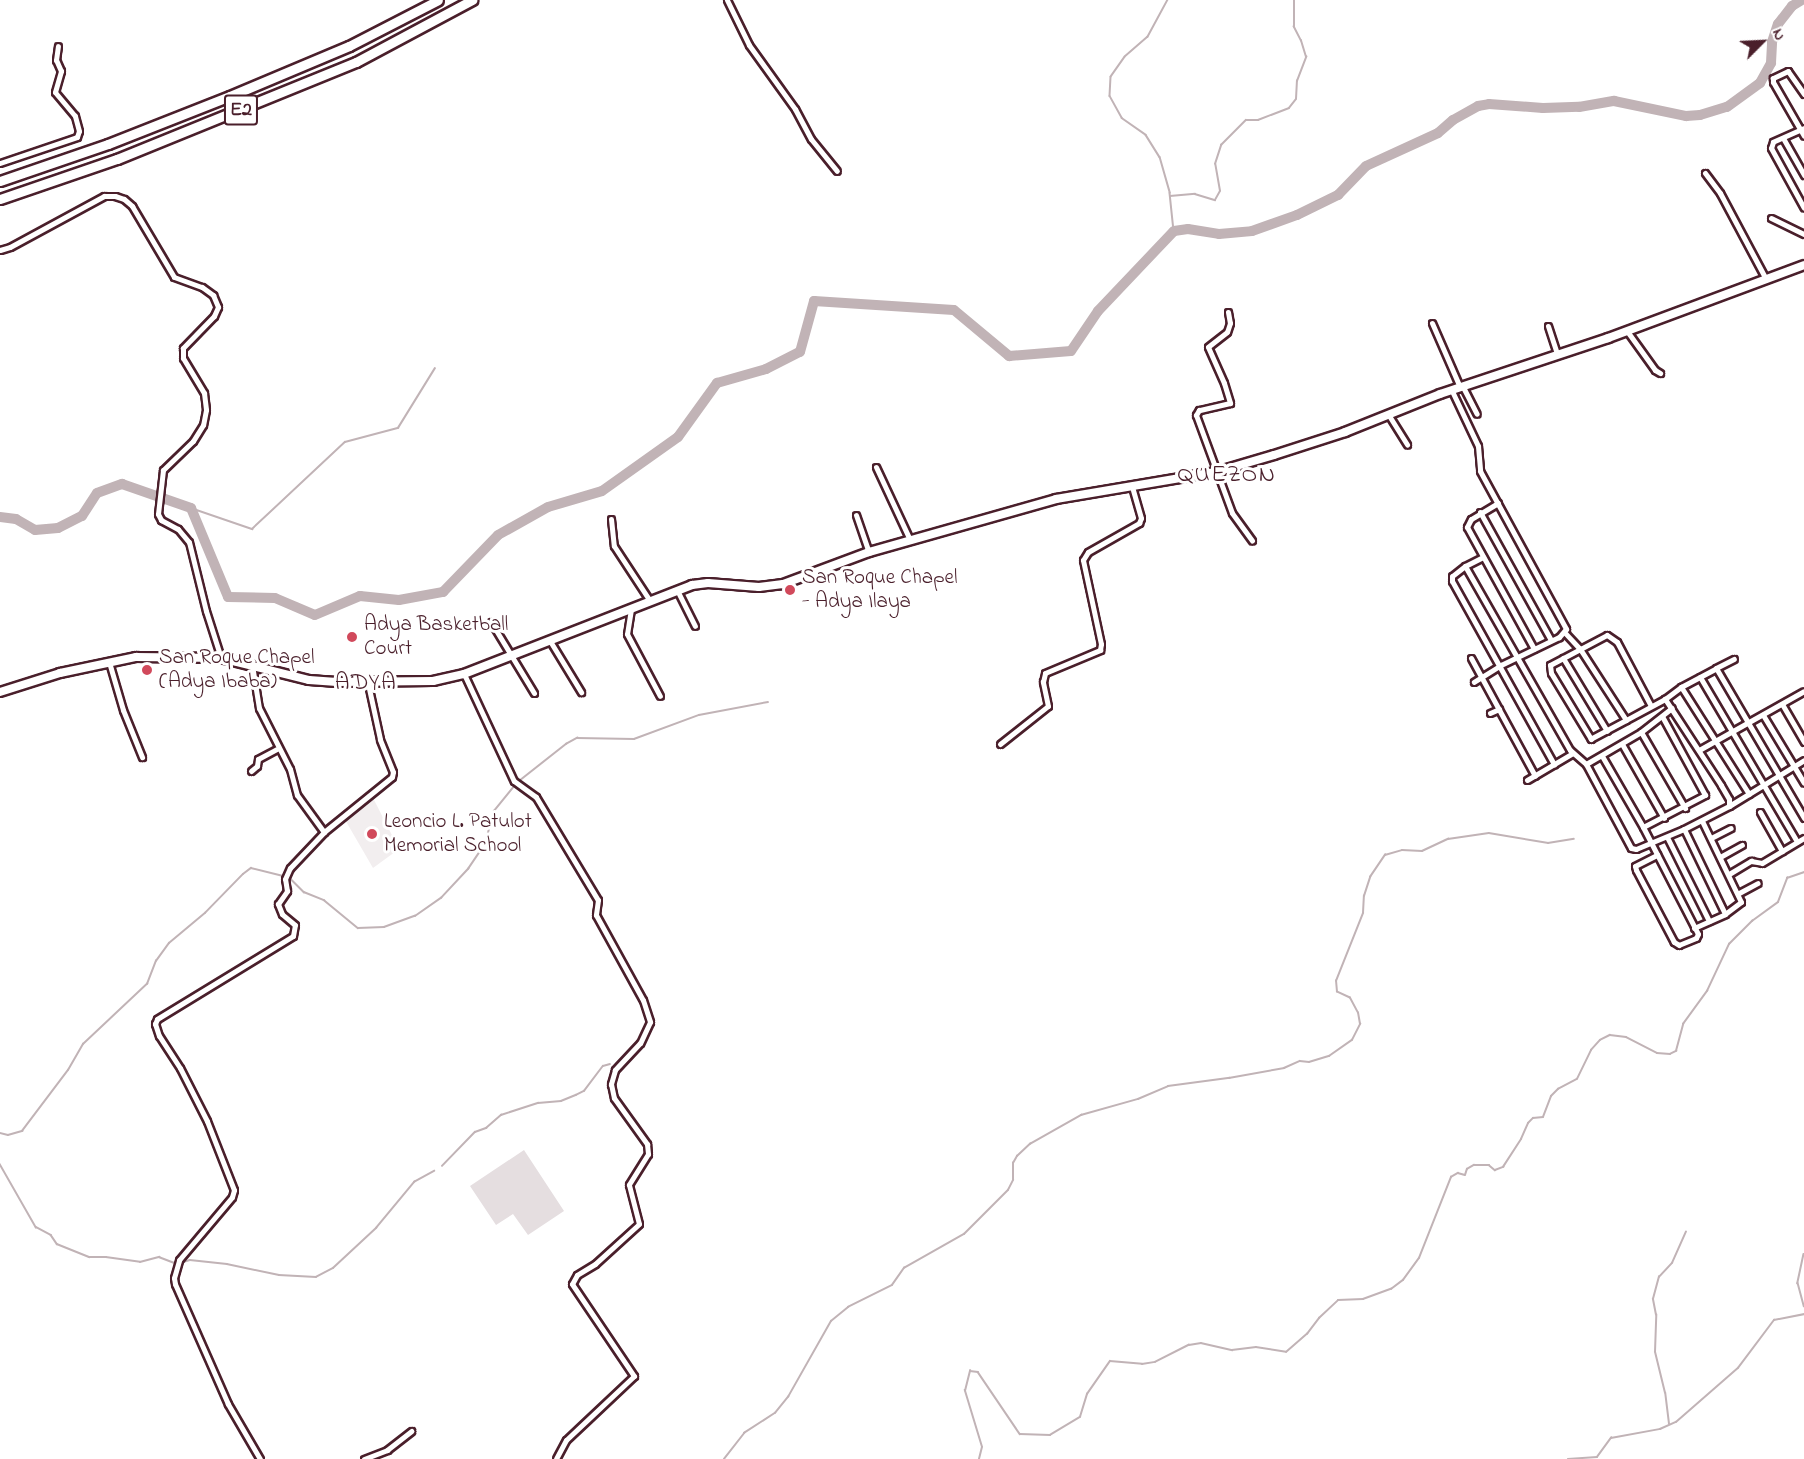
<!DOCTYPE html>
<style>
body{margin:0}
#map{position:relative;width:1804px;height:1459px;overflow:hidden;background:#fff;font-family:"Indie Flower",sans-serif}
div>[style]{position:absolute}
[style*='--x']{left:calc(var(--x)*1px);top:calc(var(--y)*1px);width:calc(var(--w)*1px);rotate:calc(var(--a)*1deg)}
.built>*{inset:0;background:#f2eeef}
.green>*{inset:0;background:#e5dee0}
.stream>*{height:1.5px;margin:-0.75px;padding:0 0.75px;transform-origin:0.75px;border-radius:0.75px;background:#c1b3b6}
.river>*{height:10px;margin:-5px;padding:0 5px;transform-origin:5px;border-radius:5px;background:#c1b3b6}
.roads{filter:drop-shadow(2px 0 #4a1f2b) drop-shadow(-2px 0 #4a1f2b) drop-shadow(0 2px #4a1f2b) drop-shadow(0 -2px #4a1f2b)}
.street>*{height:5px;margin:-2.5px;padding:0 2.5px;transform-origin:2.5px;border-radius:2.5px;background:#fff}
.secondary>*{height:8px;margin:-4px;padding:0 4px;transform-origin:4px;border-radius:4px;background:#fff}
.highway>*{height:9px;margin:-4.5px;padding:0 4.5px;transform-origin:4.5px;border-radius:4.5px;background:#fff}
.dots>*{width:16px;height:16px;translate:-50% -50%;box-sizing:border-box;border:3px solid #fff;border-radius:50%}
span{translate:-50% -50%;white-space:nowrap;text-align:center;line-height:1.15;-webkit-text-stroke:6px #fff;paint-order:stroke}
.shield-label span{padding:2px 4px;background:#fff;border:2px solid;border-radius:4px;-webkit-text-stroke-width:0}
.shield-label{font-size:20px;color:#4a1f2b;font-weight:700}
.poi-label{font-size:21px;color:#4a1f2b}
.left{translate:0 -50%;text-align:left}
.quarter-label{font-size:24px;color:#4a1f2b;letter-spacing:1.5px}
.north{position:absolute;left:1732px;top:12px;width:60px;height:60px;-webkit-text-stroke:4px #fff;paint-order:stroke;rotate:66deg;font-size:16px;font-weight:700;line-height:24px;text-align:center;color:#4a1f2b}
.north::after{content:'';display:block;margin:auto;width:21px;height:27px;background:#4a1f2b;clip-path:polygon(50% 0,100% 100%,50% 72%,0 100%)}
</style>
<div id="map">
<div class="built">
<div style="clip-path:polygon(371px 794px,399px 849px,373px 868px,344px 818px)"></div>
</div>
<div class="green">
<div style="clip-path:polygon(524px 1150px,564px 1211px,528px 1235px,513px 1214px,496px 1225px,470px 1186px)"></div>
</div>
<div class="stream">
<div style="--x:1168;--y:0;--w:42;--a:118.4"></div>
<div style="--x:1148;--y:37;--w:30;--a:139"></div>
<div style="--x:1125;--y:57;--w:24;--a:125"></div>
<div style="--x:1111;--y:77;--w:19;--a:93"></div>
<div style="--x:1110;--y:96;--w:25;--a:61"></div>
<div style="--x:1122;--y:118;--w:29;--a:35"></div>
<div style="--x:1146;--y:135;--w:26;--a:58"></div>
<div style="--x:1160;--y:157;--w:37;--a:74"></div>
<div style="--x:1170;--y:193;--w:38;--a:84"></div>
<div style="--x:1170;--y:196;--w:25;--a:-5"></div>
<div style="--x:1195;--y:194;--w:21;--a:17"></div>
<div style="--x:1215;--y:200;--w:10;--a:-61"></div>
<div style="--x:1220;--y:191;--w:27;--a:-100"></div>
<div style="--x:1215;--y:164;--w:20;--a:-72"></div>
<div style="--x:1221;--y:145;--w:35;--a:-45"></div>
<div style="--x:1246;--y:120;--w:12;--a:0"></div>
<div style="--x:1258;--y:120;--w:33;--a:-21"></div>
<div style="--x:1289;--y:108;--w:11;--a:-52"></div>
<div style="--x:1296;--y:99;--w:18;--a:-87"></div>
<div style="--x:1297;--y:81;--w:26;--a:-69"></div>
<div style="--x:1306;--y:57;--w:17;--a:-107"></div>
<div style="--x:1301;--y:41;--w:16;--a:-117"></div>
<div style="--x:1294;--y:27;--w:27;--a:-90"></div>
<div style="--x:191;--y:508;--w:65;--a:19"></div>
<div style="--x:252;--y:529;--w:127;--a:-43.1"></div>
<div style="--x:345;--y:442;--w:55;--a:-14.8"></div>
<div style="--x:398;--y:428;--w:70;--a:-58.3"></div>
<div style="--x:519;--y:781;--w:60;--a:-38.2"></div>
<div style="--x:566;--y:744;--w:13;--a:-29"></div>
<div style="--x:577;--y:738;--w:57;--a:1"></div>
<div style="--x:634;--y:739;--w:69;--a:-20.3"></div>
<div style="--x:699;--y:715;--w:70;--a:-10.7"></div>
<div style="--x:290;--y:878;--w:20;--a:45"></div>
<div style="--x:304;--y:892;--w:22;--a:22"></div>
<div style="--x:324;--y:900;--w:44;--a:39.5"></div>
<div style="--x:358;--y:928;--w:26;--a:-2"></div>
<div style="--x:384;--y:927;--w:33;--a:-20"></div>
<div style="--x:415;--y:916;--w:32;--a:-35"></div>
<div style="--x:441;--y:898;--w:40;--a:-47"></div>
<div style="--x:468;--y:869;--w:30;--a:-56"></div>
<div style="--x:485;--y:844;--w:34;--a:-75"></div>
<div style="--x:494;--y:811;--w:32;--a:-51"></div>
<div style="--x:0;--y:1133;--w:8;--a:14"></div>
<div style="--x:8;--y:1135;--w:15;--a:-16"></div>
<div style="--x:22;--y:1131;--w:76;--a:-53"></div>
<div style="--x:68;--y:1070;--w:30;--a:-60"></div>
<div style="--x:83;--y:1044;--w:88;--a:-43.2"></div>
<div style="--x:147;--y:984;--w:25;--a:-69"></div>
<div style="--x:156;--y:961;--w:22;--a:-54"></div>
<div style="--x:169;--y:943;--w:47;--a:-39.8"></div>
<div style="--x:205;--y:913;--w:54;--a:-45.7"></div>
<div style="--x:243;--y:874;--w:10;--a:-37"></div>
<div style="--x:251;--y:868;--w:34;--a:14"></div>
<div style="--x:0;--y:1164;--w:73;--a:60.3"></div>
<div style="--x:36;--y:1227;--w:17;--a:28"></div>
<div style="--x:51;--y:1235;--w:11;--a:56"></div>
<div style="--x:57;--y:1244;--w:35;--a:22"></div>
<div style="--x:89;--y:1257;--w:17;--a:0"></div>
<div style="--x:106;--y:1257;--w:34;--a:8"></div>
<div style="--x:140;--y:1262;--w:20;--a:-15"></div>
<div style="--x:159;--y:1257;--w:17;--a:21"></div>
<div style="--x:442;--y:1166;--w:47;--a:-45.9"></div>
<div style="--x:475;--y:1132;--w:12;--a:-20"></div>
<div style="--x:486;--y:1128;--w:20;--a:-41"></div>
<div style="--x:501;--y:1115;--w:39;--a:-18"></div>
<div style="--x:538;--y:1103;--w:23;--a:-5"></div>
<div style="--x:561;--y:1101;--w:16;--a:-22"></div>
<div style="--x:576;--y:1095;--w:9;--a:-27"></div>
<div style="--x:584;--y:1091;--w:31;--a:-53"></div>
<div style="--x:603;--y:1066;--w:7;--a:-16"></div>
<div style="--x:1804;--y:1254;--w:30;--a:102"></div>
<div style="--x:1798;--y:1283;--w:24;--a:75"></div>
<div style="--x:180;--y:1263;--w:10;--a:-17"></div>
<div style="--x:190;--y:1260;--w:37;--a:6"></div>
<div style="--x:227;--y:1264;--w:53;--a:11.9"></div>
<div style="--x:279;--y:1275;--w:37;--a:3"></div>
<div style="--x:316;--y:1277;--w:19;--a:-28"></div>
<div style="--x:333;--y:1268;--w:59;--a:-42.9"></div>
<div style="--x:376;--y:1228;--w:60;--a:-50.4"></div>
<div style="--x:414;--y:1182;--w:23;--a:-29"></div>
<div style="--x:1669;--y:1424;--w:31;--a:-97"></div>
<div style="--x:1665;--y:1393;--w:42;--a:-103.7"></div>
<div style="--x:1655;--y:1352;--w:37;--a:-88"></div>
<div style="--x:1656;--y:1315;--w:16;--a:-101"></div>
<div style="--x:1653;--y:1299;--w:23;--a:-75"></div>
<div style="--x:1659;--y:1277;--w:19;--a:-47"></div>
<div style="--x:1672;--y:1263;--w:34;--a:-66"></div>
<div style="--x:724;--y:1459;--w:33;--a:-52"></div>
<div style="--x:744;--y:1433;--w:37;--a:-33"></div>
<div style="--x:775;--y:1413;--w:21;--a:-51"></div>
<div style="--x:788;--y:1397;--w:87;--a:-60.5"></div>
<div style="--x:831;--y:1321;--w:22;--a:-39"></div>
<div style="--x:848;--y:1307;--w:49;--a:-26.6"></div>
<div style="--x:892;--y:1285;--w:21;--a:-55"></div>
<div style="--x:904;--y:1268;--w:69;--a:-29.5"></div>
<div style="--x:964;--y:1234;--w:62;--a:-45"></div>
<div style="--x:1008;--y:1190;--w:11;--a:-63"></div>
<div style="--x:1013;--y:1180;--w:17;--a:-90"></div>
<div style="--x:1013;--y:1163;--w:8;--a:-60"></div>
<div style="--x:1017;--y:1156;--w:18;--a:-43"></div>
<div style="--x:1030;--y:1144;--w:59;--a:-29.6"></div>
<div style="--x:1081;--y:1115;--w:59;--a:-15.7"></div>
<div style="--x:1138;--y:1099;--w:33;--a:-23"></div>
<div style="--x:1168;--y:1086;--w:62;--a:-7.5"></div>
<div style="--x:1229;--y:1078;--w:56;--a:-10.3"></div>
<div style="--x:1284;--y:1068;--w:17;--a:-24"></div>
<div style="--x:1300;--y:1061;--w:9;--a:6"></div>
<div style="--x:1309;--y:1062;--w:21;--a:-17"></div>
<div style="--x:1329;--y:1056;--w:28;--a:-35"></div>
<div style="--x:1352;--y:1040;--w:18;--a:-63"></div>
<div style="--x:1360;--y:1024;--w:11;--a:-100"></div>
<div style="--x:1358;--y:1013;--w:17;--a:-118"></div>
<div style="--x:1350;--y:998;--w:14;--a:-155"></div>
<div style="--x:1337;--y:992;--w:11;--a:-95"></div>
<div style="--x:1336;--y:981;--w:73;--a:-68.3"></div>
<div style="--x:1363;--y:913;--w:17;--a:-87"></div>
<div style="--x:1364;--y:896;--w:20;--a:-72"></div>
<div style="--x:1370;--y:877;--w:27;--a:-56"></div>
<div style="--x:1385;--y:855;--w:18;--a:-16"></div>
<div style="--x:1402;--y:850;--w:20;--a:3"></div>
<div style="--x:1422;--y:851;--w:29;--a:-25"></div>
<div style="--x:1448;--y:839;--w:41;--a:-8.3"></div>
<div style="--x:1489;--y:833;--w:60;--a:9.6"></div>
<div style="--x:1548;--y:843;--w:26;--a:-9"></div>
<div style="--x:979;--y:1459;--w:12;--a:-76"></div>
<div style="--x:982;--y:1447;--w:59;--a:-106.9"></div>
<div style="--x:965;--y:1391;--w:21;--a:-76"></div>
<div style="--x:970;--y:1371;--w:8;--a:7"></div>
<div style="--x:978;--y:1372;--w:75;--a:55.9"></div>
<div style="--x:1020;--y:1434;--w:30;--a:2"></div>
<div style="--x:1050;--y:1435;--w:35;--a:-31"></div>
<div style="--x:1080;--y:1417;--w:24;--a:-73"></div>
<div style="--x:1087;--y:1394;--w:40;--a:-55.1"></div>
<div style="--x:1110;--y:1361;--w:32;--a:5"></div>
<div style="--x:1142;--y:1364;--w:13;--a:-9"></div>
<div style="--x:1155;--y:1362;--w:38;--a:-27"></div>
<div style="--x:1189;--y:1345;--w:12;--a:-9"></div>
<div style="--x:1201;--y:1343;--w:32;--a:13"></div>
<div style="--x:1232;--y:1350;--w:24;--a:-7"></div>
<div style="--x:1256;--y:1347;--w:30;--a:9"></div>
<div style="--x:1286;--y:1352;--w:28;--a:-41"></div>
<div style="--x:1307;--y:1334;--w:20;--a:-53"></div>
<div style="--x:1319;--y:1318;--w:26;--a:-43"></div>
<div style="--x:1338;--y:1300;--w:25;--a:-2"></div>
<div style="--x:1363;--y:1299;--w:30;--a:-20"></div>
<div style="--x:1391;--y:1289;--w:15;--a:-37"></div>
<div style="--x:1403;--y:1280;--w:27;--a:-54"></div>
<div style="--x:1419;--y:1258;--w:87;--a:-68.4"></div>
<div style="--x:1451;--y:1177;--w:8;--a:-30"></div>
<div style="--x:1458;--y:1173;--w:7;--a:16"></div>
<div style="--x:1465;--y:1175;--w:6;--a:-72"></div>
<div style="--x:1467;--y:1169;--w:8;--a:-30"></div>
<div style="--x:1474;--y:1165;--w:15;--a:0"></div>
<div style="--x:1489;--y:1165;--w:8;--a:40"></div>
<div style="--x:1495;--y:1170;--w:9;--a:-21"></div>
<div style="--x:1503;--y:1167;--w:33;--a:-57"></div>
<div style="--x:1521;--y:1139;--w:17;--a:-66"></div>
<div style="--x:1528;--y:1123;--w:7;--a:-45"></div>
<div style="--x:1533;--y:1118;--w:10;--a:-6"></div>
<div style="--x:1543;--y:1117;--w:22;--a:-69"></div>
<div style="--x:1551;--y:1096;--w:10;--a:-45"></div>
<div style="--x:1558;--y:1089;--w:21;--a:-28"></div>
<div style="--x:1577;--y:1079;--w:32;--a:-64"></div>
<div style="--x:1591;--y:1050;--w:13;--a:-48"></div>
<div style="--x:1600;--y:1040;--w:11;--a:-27"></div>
<div style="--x:1610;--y:1035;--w:16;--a:7"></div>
<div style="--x:1626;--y:1037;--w:35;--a:27"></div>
<div style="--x:1657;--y:1053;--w:13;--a:4"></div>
<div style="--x:1670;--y:1054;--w:7;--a:-27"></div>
<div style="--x:1676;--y:1051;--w:28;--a:-75"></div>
<div style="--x:1683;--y:1024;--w:41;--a:-54"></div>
<div style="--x:1707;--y:991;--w:52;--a:-64.9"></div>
<div style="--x:1729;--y:944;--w:33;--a:-45"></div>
<div style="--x:1752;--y:921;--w:32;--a:-36"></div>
<div style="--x:1778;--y:902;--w:26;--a:-69"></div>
<div style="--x:1787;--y:878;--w:18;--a:-19"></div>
<div style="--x:1568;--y:1459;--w:29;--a:-4"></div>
<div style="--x:1597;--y:1457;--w:24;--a:-54"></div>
<div style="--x:1611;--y:1438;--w:50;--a:-10.4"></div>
<div style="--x:1660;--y:1429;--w:17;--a:-24"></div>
<div style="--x:1676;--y:1422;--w:82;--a:-41.1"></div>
<div style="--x:1738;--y:1368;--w:60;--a:-53.1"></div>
<div style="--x:1774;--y:1320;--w:31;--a:-11"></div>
</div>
<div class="river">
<div style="--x:0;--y:517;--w:16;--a:7"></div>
<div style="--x:16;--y:519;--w:22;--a:30"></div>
<div style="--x:35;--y:530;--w:23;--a:-5"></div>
<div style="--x:58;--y:528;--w:27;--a:-27"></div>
<div style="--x:82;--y:516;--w:27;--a:-57"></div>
<div style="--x:97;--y:493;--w:27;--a:-20"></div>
<div style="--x:122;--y:484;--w:73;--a:19.2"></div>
<div style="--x:191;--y:508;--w:96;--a:67.4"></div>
<div style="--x:228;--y:597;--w:47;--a:1.2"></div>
<div style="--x:275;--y:598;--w:43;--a:23"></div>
<div style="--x:315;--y:615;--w:49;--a:-22.9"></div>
<div style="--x:360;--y:596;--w:39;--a:6"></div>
<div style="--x:399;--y:600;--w:45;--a:-10.3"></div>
<div style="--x:443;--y:592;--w:79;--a:-46"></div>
<div style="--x:498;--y:535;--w:57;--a:-29.2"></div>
<div style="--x:548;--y:507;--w:56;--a:-16.5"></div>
<div style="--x:602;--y:491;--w:93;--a:-35.4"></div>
<div style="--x:678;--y:437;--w:67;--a:-54.2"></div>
<div style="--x:717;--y:383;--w:51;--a:-15.9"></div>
<div style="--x:766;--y:369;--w:38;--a:-27"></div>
<div style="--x:800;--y:352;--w:53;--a:-74.6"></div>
<div style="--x:814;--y:301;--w:140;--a:3.7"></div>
<div style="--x:954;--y:310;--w:72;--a:39.9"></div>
<div style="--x:1009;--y:356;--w:62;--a:-4.6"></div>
<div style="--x:1071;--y:351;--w:48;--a:-56"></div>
<div style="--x:1098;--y:311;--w:110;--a:-46.5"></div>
<div style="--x:1174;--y:231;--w:14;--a:-8"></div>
<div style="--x:1188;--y:229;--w:31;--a:9"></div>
<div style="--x:1219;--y:234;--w:33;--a:-5"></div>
<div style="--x:1252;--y:231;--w:48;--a:-19.6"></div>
<div style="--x:1297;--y:215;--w:46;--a:-26"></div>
<div style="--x:1338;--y:195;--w:40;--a:-46"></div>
<div style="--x:1366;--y:166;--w:79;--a:-24.6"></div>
<div style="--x:1438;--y:133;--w:20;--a:-41"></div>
<div style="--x:1453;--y:120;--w:29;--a:-29"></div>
<div style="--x:1478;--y:106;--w:11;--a:-10"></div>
<div style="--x:1489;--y:104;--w:54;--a:4.2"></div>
<div style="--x:1543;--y:108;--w:36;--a:-2"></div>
<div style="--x:1579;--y:107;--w:36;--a:-10"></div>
<div style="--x:1614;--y:101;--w:74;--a:11.8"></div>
<div style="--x:1686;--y:116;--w:14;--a:-4"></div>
<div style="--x:1700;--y:115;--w:28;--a:-17"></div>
<div style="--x:1727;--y:107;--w:41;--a:-36"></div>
<div style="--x:1760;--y:83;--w:23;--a:-61"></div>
<div style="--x:1771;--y:63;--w:21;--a:-87"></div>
<div style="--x:1772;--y:42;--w:19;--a:-72"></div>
<div style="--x:1778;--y:24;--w:23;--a:-52"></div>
<div style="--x:1792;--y:6;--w:12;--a:-31"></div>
</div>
<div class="roads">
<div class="street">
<div style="--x:727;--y:0;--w:50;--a:63.9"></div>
<div style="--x:749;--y:45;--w:79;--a:54.3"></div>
<div style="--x:795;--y:109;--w:34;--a:62"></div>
<div style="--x:811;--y:139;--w:41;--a:50.9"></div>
<div style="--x:1804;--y:94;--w:28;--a:-125"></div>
<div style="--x:1788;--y:71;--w:17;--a:155"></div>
<div style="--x:1773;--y:78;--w:4;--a:90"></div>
<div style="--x:1773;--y:82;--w:62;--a:60.1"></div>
<div style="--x:1804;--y:128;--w:34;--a:156"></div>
<div style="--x:1773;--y:142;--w:6;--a:108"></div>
<div style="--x:1771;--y:148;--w:68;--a:61.2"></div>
<div style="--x:1783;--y:138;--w:43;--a:60.4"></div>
<div style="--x:0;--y:163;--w:81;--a:-18.7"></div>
<div style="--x:77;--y:137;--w:6;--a:-72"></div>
<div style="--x:79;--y:131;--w:16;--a:-105"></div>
<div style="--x:75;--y:116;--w:31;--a:-130"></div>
<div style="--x:55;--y:92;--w:22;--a:-74"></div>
<div style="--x:61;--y:71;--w:12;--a:-114"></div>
<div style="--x:56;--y:60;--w:14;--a:-82"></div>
<div style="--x:1705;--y:173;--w:25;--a:53"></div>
<div style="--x:1720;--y:193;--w:98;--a:61.9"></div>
<div style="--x:1771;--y:218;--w:37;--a:26"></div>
<div style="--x:0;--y:250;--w:10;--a:-17"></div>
<div style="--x:10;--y:247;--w:107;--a:-28.5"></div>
<div style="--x:104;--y:196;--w:11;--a:0"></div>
<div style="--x:115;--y:196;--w:9;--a:18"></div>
<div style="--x:124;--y:199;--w:11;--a:41"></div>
<div style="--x:132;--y:206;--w:82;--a:59.4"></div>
<div style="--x:174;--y:277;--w:30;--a:20"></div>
<div style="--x:202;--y:287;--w:14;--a:36"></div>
<div style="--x:213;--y:295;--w:13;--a:67"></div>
<div style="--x:218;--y:307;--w:10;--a:114"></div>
<div style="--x:214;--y:316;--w:45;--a:134.1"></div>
<div style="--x:183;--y:348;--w:10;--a:90"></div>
<div style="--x:183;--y:358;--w:41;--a:59"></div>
<div style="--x:204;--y:393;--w:17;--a:83"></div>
<div style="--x:206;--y:410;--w:15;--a:101"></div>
<div style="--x:203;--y:425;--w:19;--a:122"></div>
<div style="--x:193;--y:441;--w:42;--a:136"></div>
<div style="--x:163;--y:470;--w:44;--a:96.5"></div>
<div style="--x:158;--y:514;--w:7;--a:63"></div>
<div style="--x:161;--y:520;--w:19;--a:28"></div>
<div style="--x:178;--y:529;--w:17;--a:50"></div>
<div style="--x:189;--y:542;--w:71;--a:76.2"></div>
<div style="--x:206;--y:611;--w:49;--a:72.3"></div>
<div style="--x:1228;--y:312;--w:11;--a:80"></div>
<div style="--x:1230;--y:323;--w:9;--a:108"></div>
<div style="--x:1227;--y:332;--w:24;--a:142"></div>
<div style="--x:1208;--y:347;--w:39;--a:66"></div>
<div style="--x:1224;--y:383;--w:21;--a:73"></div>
<div style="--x:1230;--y:403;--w:32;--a:167"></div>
<div style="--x:1199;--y:410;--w:6;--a:121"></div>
<div style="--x:1196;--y:415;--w:104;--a:69.8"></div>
<div style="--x:1232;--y:513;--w:34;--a:54"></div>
<div style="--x:1432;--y:323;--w:70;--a:66.4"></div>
<div style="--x:1548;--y:326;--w:29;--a:72"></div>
<div style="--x:1627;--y:331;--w:48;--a:54.3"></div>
<div style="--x:1655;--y:370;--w:6;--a:31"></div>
<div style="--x:1463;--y:387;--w:30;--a:63"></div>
<div style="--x:1452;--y:391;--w:61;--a:64.7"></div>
<div style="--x:1478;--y:446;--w:25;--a:85"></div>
<div style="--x:1480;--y:471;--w:180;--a:61.4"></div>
<div style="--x:1566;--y:629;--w:11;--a:131"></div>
<div style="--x:1559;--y:637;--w:64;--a:154.2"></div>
<div style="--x:1501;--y:665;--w:32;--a:148"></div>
<div style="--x:1388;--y:414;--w:36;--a:58"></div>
<div style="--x:876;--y:467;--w:81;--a:65"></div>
<div style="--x:1498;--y:503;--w:31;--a:149"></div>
<div style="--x:1471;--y:519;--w:9;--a:117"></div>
<div style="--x:1467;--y:527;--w:139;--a:61.2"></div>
<div style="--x:1480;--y:512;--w:146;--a:61"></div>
<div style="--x:856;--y:515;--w:39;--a:71"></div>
<div style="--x:611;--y:519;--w:27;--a:84"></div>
<div style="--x:614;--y:546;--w:66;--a:56.8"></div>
<div style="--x:1483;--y:557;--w:20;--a:153"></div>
<div style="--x:1465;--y:566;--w:212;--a:60.3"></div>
<div style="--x:1570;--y:750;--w:21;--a:41"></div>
<div style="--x:1586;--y:764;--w:95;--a:61.8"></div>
<div style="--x:1631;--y:848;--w:5;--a:11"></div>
<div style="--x:1636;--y:849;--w:52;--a:-22.6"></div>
<div style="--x:1684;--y:829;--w:51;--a:-27.1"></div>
<div style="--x:1729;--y:806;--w:7;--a:-90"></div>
<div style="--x:1729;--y:799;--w:16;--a:-120"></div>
<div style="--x:1721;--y:785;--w:103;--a:-123.1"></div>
<div style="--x:1665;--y:699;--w:44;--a:151.7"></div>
<div style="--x:1626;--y:720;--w:85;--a:-122.9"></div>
<div style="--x:1580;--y:649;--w:22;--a:-133"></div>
<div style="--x:1465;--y:566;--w:16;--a:142"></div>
<div style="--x:1452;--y:576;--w:5;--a:90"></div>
<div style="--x:1452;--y:581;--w:210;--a:60.9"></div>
<div style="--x:677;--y:590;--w:40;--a:63.4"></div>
<div style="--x:631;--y:609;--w:25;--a:99"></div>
<div style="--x:627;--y:634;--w:70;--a:62"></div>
<div style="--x:491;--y:622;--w:83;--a:58.8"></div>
<div style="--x:550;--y:641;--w:60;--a:58.7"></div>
<div style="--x:1471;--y:658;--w:134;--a:61.5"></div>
<div style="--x:1563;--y:658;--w:85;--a:58.9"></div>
<div style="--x:109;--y:662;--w:50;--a:73.7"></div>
<div style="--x:123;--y:710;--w:51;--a:68"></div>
<div style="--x:252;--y:665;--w:44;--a:80.8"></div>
<div style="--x:259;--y:708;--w:68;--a:63.1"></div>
<div style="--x:290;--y:769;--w:27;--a:75"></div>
<div style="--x:297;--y:795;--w:46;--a:53.9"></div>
<div style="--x:1716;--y:668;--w:20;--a:-27"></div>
<div style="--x:464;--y:674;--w:118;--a:65"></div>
<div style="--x:514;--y:781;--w:27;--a:36"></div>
<div style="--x:536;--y:797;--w:120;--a:59"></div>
<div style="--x:598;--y:900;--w:15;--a:98"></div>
<div style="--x:596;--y:915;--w:97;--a:61.1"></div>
<div style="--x:643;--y:1000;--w:23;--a:72"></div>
<div style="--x:650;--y:1022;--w:23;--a:115"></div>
<div style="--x:640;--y:1043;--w:37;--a:133"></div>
<div style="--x:615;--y:1070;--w:15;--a:106"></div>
<div style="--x:611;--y:1084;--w:14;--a:78"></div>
<div style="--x:614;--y:1098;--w:57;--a:54.3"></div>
<div style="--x:647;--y:1144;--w:10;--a:84"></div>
<div style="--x:648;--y:1154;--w:36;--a:122"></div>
<div style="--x:629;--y:1185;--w:40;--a:75.6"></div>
<div style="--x:639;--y:1224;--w:59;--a:137.7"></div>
<div style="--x:595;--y:1264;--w:21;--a:149"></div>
<div style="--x:577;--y:1275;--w:10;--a:119"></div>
<div style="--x:572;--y:1284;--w:111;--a:56"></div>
<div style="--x:634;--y:1376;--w:93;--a:136.7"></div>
<div style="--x:566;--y:1440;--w:21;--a:118"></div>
<div style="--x:1700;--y:677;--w:191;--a:59.5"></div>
<div style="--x:1665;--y:699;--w:20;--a:-37"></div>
<div style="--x:1782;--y:704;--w:44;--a:59.9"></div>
<div style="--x:1490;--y:713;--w:10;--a:-24"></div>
<div style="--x:1763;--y:715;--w:79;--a:58.9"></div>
<div style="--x:1626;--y:720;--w:40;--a:152"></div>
<div style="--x:1591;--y:739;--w:77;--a:-121.2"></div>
<div style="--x:1551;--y:673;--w:8;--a:-97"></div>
<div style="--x:1550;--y:665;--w:64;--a:-27.8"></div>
<div style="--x:1607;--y:635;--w:12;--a:35"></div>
<div style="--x:1617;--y:642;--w:72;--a:62"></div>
<div style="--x:1641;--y:732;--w:88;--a:59.9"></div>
<div style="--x:1000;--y:744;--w:61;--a:-38.4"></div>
<div style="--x:1048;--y:706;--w:25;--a:-102"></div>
<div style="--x:1043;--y:682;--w:9;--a:-77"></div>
<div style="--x:1045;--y:673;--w:60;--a:-22.7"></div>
<div style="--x:1100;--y:650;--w:6;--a:-81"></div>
<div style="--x:1101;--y:644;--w:86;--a:-102.1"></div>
<div style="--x:1083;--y:560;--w:9;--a:-58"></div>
<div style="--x:1088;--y:552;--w:59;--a:-29.6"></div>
<div style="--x:1139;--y:523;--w:5;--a:-68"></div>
<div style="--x:1141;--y:518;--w:33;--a:-106"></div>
<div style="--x:1622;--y:744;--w:85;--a:60.4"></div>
<div style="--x:1699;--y:750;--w:120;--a:-29.3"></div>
<div style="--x:1602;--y:756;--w:82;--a:60"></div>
<div style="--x:1643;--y:827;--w:120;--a:62.8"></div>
<div style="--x:1698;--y:934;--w:4;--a:117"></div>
<div style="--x:1696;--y:938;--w:18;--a:158"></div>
<div style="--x:1679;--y:945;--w:6;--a:-149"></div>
<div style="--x:1674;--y:942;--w:81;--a:-117.8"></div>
<div style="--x:1636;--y:870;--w:4;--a:-104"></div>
<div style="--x:1635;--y:866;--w:25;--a:-27"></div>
<div style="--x:1586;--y:764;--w:64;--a:-30.2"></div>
<div style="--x:1641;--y:732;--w:39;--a:-38"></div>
<div style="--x:251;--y:771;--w:8;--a:-40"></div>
<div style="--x:257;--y:766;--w:7;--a:-82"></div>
<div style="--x:258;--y:759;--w:21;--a:-28"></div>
<div style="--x:1527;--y:780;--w:53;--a:-30.4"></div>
<div style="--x:1749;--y:794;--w:127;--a:-122.4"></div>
<div style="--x:1681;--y:687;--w:40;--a:-28"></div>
<div style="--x:1716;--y:668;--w:174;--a:59.6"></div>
<div style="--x:1729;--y:806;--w:88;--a:-31.5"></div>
<div style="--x:1760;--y:812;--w:45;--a:60.6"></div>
<div style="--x:1643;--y:827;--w:70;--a:-27.3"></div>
<div style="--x:1705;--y:795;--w:88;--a:-118.6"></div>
<div style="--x:1684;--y:829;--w:94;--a:64.2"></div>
<div style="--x:1667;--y:837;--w:94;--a:63.4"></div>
<div style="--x:1711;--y:838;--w:22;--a:-27"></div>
<div style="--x:1720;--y:857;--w:25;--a:-29"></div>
<div style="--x:1729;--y:874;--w:26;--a:-31"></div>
<div style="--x:1751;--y:861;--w:11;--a:10"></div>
<div style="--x:1762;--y:863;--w:49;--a:-30.8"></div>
<div style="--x:1739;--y:893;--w:21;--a:-28"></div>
<div style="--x:1694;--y:928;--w:34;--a:-24"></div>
<div style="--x:1725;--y:914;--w:20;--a:-37"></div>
<div style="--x:1741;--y:902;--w:90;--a:-115.7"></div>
<div style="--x:260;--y:1459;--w:64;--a:-120.2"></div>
<div style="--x:228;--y:1404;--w:131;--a:-113.8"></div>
<div style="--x:175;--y:1284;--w:6;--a:-99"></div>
<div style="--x:174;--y:1278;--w:19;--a:-74"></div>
<div style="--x:179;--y:1260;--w:82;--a:-49.9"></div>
<div style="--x:232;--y:1197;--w:7;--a:-74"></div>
<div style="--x:234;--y:1190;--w:74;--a:-111.4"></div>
<div style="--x:207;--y:1121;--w:59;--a:-117"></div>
<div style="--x:180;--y:1068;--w:38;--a:-123"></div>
<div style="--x:159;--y:1036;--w:13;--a:-108"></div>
<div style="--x:155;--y:1024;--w:5;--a:-68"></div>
<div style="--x:157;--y:1019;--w:159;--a:-31.4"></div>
<div style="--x:293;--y:936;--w:11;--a:-80"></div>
<div style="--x:295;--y:925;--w:17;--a:-140"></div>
<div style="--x:282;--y:914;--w:11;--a:-112"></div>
<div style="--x:278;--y:904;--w:16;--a:-55"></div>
<div style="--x:287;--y:891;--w:12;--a:-99"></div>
<div style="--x:285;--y:879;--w:12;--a:-66"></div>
<div style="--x:290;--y:868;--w:50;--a:-46.6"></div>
<div style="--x:324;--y:832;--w:87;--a:-39"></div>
<div style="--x:392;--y:777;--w:5;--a:-79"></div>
<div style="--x:393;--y:772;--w:35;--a:-112"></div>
<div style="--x:380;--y:739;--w:56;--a:-102.3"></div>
<div style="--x:364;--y:1459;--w:25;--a:-21"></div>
<div style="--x:387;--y:1450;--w:31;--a:-38"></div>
</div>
<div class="secondary">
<div style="--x:0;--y:692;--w:63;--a:-17.6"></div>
<div style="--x:60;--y:673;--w:78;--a:-11.9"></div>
<div style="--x:136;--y:657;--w:85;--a:0.7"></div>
<div style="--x:221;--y:658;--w:91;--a:14"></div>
<div style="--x:309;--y:680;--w:28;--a:4"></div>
<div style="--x:337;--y:682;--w:96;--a:-0.6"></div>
<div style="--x:433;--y:681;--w:32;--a:-13"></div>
<div style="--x:464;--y:674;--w:245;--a:-21.3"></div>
<div style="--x:692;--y:585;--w:16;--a:-7"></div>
<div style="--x:708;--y:583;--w:51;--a:4.5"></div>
<div style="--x:759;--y:587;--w:24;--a:-7"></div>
<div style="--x:783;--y:584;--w:92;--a:-20.4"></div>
<div style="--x:869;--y:552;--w:194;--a:-15.8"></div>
<div style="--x:1056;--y:499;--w:162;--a:-9.6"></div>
<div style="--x:1216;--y:472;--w:60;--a:-16.3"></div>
<div style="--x:1274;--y:455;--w:75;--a:-17.9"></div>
<div style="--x:1345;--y:432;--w:102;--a:-21.8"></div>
<div style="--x:1440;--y:394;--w:177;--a:-18.4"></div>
<div style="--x:1608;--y:338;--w:209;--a:-20.4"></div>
</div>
<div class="highway">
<div style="--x:0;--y:181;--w:114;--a:-18.9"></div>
<div style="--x:108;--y:144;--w:131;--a:-21.5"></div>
<div style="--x:230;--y:96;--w:129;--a:-22.8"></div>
<div style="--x:349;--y:46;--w:100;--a:-27.3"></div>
<div style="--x:0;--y:199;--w:124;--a:-18.9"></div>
<div style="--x:117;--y:159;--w:258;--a:-22.1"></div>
<div style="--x:356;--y:62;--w:132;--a:-28.1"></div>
</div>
</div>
<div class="dots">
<div style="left:790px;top:590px;background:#d1495b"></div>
<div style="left:352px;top:637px;background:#d1495b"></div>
<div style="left:147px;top:670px;background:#d1495b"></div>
<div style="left:372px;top:834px;background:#d1495b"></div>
</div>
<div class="shield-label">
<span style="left:241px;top:110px">E2</span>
</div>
<div class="poi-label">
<span class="left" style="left:802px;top:590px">San Roque Chapel<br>- Adya Ilaya</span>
<span class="left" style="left:364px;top:637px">Adya Basketball<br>Court</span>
<span class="left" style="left:159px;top:670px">San Roque Chapel<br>(Adya Ibaba)</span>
<span class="left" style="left:384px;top:834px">Leoncio L. Patulot<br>Memorial School</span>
</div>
<div class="quarter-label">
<span style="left:1227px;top:476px">QUEZON</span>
<span style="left:366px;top:684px">ADYA</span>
</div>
<div class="north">N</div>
</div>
